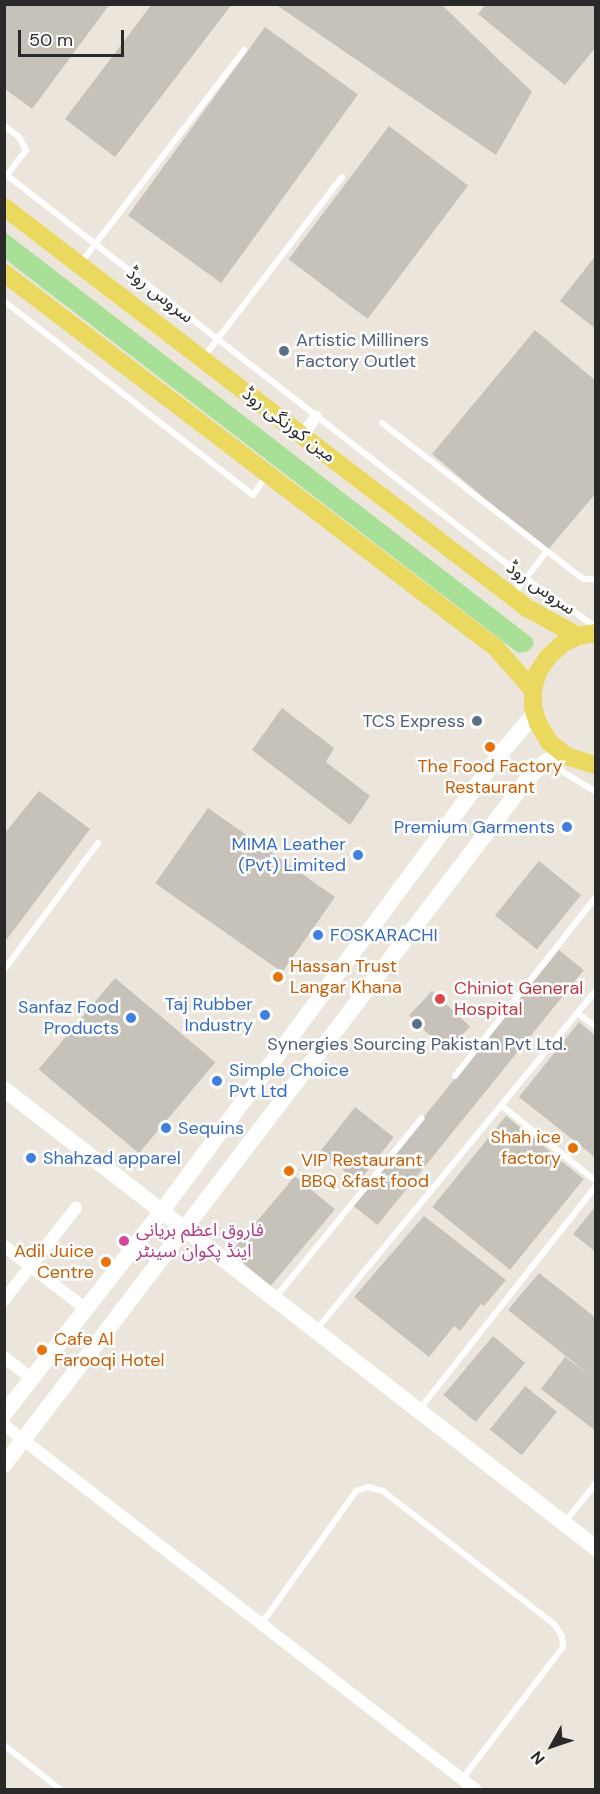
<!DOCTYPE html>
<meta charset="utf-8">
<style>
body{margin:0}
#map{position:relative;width:600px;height:1794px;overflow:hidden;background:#ebe5db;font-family:"DM Sans","Noto Sans Arabic",sans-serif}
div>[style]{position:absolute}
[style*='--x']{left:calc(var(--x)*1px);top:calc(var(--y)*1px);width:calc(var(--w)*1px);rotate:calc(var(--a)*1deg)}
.green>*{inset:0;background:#a9e098}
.building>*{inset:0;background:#c6c2ba;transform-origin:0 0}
.lane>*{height:6px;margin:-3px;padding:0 3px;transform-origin:3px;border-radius:3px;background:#fff}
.street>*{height:12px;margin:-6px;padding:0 6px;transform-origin:6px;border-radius:6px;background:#fff}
.secondary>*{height:16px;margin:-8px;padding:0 8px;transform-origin:8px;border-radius:8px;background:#fff}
.primary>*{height:18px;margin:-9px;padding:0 9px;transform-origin:9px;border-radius:9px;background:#ebd95f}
.dots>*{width:16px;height:16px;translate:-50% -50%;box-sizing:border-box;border:3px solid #fff;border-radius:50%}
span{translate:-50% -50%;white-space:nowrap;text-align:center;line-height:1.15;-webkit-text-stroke:5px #fff;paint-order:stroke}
.street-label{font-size:18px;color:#292929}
.service-label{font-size:18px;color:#4e5e75}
.left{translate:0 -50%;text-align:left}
.right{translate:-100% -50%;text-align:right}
.food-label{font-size:18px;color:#c56008}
.shop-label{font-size:18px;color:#366cbe}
.health-label{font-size:18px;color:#be3a42}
.hotel-label{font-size:18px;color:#b23c85}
.frame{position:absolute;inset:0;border:6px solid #292929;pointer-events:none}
.north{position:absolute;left:522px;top:1716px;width:60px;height:60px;-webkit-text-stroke:4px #fff;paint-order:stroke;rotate:230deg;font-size:16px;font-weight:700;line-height:24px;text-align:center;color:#292929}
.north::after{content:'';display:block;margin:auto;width:21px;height:27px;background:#292929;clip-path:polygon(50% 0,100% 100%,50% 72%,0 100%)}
.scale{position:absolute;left:18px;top:30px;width:106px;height:27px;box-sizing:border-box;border:3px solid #292929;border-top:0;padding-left:8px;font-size:18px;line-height:21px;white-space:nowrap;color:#292929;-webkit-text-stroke:4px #fff;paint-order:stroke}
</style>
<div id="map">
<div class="green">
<div style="clip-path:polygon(5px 232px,532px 638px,534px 645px,528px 651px,518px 653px,5px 259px)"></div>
</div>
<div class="building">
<div style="clip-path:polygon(4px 4px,110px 4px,32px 109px,4px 88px)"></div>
<div style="clip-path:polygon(152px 4px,232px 4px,115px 157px,65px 119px)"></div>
<div style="clip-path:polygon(275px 4px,441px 4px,532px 92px,496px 155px)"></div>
<div style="clip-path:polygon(486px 4px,596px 4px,596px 47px,565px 85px,478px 14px)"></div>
<div style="left:265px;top:27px;width:115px;height:233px;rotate:36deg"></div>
<div style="left:389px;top:126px;width:99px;height:167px;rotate:37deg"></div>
<div style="clip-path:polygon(596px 255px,596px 329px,560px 301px)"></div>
<div style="clip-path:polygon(535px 330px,596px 381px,596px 493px,547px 551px,432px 454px)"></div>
<div style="clip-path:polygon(282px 708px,334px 748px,326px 762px,370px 796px,350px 825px,252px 750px)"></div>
<div style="clip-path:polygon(39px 791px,90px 829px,4px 943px,4px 834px)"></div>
<div style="left:208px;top:808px;width:155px;height:92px;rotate:35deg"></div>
<div style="left:539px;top:861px;width:54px;height:70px;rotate:39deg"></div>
<div style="left:559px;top:950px;width:32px;height:328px;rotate:39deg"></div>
<div style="left:115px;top:978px;width:131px;height:119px;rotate:40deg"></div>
<div style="left:432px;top:991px;width:52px;height:34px;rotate:43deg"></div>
<div style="clip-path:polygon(579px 1022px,596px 1036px,596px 1158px,519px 1097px)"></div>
<div style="left:355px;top:1107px;width:49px;height:57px;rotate:38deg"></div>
<div style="left:506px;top:1116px;width:100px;height:117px;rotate:39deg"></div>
<div style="left:295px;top:1176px;width:52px;height:100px;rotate:40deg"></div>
<div style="clip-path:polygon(596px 1206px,596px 1252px,573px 1234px)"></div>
<div style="clip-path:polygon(424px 1216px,506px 1280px,484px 1306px,481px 1304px,460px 1331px,454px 1326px,429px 1357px,354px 1297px)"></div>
<div style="clip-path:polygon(539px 1273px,596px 1318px,596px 1431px,541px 1389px,565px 1357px,592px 1377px,508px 1310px)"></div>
<div style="left:493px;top:1336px;width:42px;height:77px;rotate:40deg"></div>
<div style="left:525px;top:1386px;width:41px;height:56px;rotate:39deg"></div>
</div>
<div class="lane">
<div style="--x:4;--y:126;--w:19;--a:36"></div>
<div style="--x:19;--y:137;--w:15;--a:62"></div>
<div style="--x:26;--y:150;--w:31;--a:127"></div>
<div style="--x:4;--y:173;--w:661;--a:37.87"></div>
<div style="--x:526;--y:579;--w:85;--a:34.4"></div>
<div style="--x:80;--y:264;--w:270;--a:-52.5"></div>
<div style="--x:4;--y:301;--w:316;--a:37.9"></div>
<div style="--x:253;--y:495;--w:24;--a:-55"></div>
<div style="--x:203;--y:358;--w:228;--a:-52.5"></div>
<div style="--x:382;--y:423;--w:248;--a:37.8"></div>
<div style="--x:578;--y:575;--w:7;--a:34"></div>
<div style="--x:584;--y:579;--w:12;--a:0"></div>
<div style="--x:512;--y:596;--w:57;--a:-52.1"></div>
<div style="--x:550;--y:764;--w:54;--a:31.3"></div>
<div style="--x:4;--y:970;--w:158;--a:-53.5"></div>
<div style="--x:577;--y:1013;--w:24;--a:36"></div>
<div style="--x:455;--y:1076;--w:228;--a:-51.8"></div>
<div style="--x:502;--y:1106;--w:120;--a:38.6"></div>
<div style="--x:275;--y:1298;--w:232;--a:-50.8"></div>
<div style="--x:316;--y:1330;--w:440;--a:-50.5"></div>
<div style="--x:419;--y:1410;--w:285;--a:-51.7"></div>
<div style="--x:565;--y:1522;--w:50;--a:-51.5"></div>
<div style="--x:262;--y:1623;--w:162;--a:-54.5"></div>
<div style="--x:356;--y:1491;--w:13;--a:-18"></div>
<div style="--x:368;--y:1487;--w:16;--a:15"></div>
<div style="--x:383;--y:1491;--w:218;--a:37.9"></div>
<div style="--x:555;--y:1625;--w:13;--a:58"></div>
<div style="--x:562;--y:1636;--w:11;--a:85"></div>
<div style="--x:563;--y:1647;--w:166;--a:127.4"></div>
<div style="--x:4;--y:1745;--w:73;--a:38.3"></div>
</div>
<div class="street">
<div style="--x:302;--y:435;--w:23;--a:-52"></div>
<div style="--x:4;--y:1246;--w:103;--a:37.5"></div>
<div style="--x:4;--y:1300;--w:117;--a:-52"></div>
<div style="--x:4;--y:1357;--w:36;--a:38"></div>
<div style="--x:4;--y:1425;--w:597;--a:37.71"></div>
</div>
<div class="secondary">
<div style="--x:4;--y:1089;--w:749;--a:37.79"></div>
<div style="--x:4;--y:1414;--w:257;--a:-52.1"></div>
<div style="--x:162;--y:1211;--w:563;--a:-53.52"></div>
<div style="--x:497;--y:758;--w:57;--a:-49.9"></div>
<div style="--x:4;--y:1465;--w:865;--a:-52.65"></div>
<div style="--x:529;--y:777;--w:24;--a:-42"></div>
<div style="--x:547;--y:761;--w:20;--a:-15"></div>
</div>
<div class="primary">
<div style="--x:4;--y:207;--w:659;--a:37.48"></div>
<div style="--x:527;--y:608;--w:58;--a:28.8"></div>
<div style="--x:4;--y:273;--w:619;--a:37.31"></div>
<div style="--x:496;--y:648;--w:56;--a:48.6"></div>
<div style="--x:596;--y:633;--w:18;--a:171"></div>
<div style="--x:578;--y:636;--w:18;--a:153"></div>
<div style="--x:562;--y:644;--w:19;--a:137"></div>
<div style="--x:548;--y:657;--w:18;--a:124"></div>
<div style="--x:538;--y:672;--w:19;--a:106"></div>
<div style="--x:533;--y:690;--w:17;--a:90"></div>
<div style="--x:533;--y:707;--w:17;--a:73"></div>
<div style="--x:538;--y:723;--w:22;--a:60"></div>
<div style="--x:549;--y:742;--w:22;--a:39"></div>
<div style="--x:566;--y:756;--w:31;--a:17"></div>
</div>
<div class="dots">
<div style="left:284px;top:351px;background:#5c6f8a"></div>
<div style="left:477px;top:721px;background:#5c6f8a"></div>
<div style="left:490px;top:747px;background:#e8710a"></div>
<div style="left:567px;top:827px;background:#3f7fe0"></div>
<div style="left:358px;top:855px;background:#3f7fe0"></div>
<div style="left:318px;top:935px;background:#3f7fe0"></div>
<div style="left:278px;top:977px;background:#e8710a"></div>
<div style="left:440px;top:999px;background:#e0444e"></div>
<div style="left:265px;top:1015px;background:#3f7fe0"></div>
<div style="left:131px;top:1018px;background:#3f7fe0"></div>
<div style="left:417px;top:1024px;background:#5c6f8a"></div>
<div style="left:217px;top:1081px;background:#3f7fe0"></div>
<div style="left:166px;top:1128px;background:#3f7fe0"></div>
<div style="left:573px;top:1148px;background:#e8710a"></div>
<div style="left:31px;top:1158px;background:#3f7fe0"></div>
<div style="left:289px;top:1171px;background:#e8710a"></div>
<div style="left:124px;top:1241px;background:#d1479c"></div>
<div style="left:106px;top:1262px;background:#e8710a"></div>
<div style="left:42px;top:1350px;background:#e8710a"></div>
</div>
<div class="street-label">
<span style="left:160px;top:295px;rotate:38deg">سروس روڈ</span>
<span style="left:289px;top:425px;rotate:37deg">مین کورنگی روڈ</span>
<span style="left:541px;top:588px;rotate:35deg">سروس روڈ</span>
</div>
<div class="service-label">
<span class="left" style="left:296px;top:351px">Artistic Milliners<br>Factory Outlet</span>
<span class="right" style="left:465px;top:721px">TCS Express</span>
<span style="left:417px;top:1044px">Synergies Sourcing Pakistan Pvt Ltd.</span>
</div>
<div class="food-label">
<span style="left:490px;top:777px">The Food Factory<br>Restaurant</span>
<span class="left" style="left:290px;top:977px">Hassan Trust<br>Langar Khana</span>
<span class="right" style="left:561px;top:1148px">Shah ice<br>factory</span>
<span class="left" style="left:301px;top:1171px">VIP Restaurant<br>BBQ &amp;fast food</span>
<span class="right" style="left:94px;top:1262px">Adil Juice<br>Centre</span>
<span class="left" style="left:54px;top:1350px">Cafe Al<br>Farooqi Hotel</span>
</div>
<div class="shop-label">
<span class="right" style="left:555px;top:827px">Premium Garments</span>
<span class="right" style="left:346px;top:855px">MIMA Leather<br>(Pvt) Limited</span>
<span class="left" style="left:330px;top:935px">FOSKARACHI</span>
<span class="right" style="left:253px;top:1015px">Taj Rubber<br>Industry</span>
<span class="right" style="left:119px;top:1018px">Sanfaz Food<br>Products</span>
<span class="left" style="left:229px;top:1081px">Simple Choice<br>Pvt Ltd</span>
<span class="left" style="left:178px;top:1128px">Sequins</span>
<span class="left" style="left:43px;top:1158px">Shahzad apparel</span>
</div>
<div class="health-label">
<span class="left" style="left:454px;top:999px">Chiniot General<br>Hospital</span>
</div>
<div class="hotel-label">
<span class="left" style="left:136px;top:1241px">فاروق اعظم بریانی<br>اینڈ پکوان سینٹر</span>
</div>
<div class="frame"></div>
<div class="north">N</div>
<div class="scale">50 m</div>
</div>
